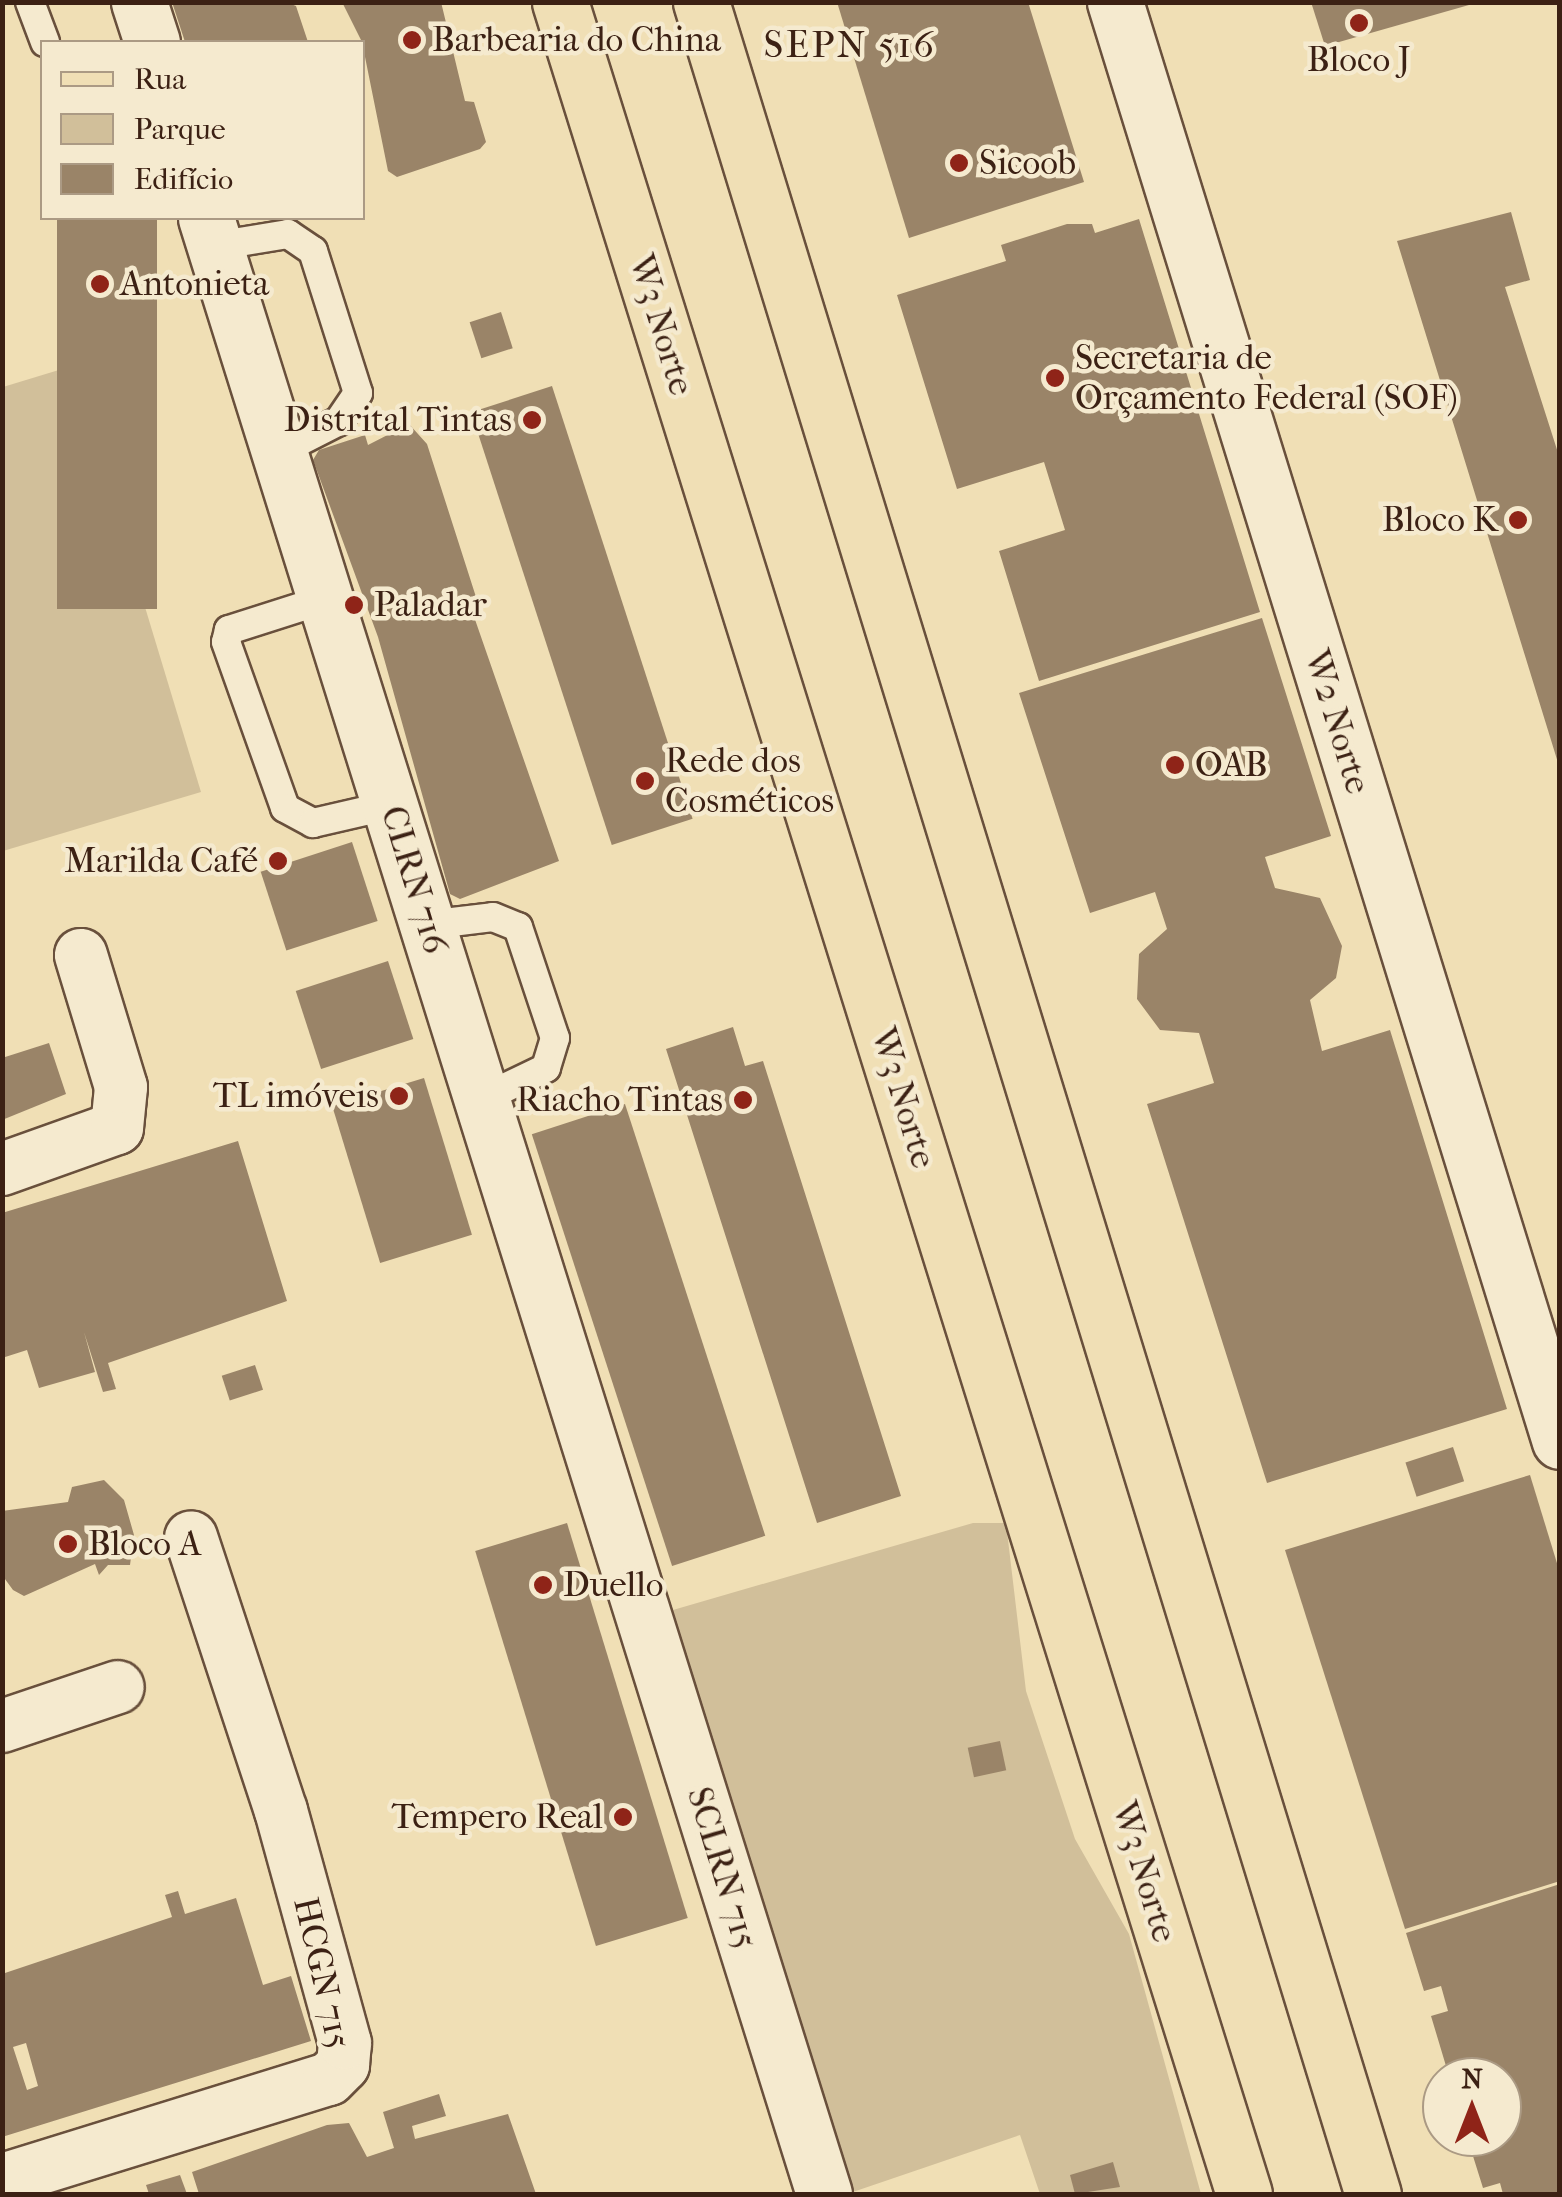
<!DOCTYPE html>
<meta charset="utf-8">
<style>
body{margin:0}
#map{position:relative;width:1562px;height:2197px;overflow:hidden;background:#f0dfb5;font-family:"IM FELL French Canon",serif}
div>[style]{position:absolute}
[style*='--x']{left:calc(var(--x)*1px);top:calc(var(--y)*1px);width:calc(var(--w)*1px);rotate:calc(var(--a)*1deg)}
.green>*{inset:0;background:#d1bf9a}
.building>*{inset:0;background:#9a8468;transform-origin:0 0}
.roads{filter:drop-shadow(2px 0 #69503c) drop-shadow(-2px 0 #69503c) drop-shadow(0 2px #69503c) drop-shadow(0 -2px #69503c)}
.service>*{height:28px;margin:-14px;padding:0 14px;transform-origin:14px;border-radius:14px;background:#f5eacf}
.minor>*{height:52px;margin:-26px;padding:0 26px;transform-origin:26px;border-radius:26px;background:#f5eacf}
.tertiary>*{height:55px;margin:-27.5px;padding:0 27.5px;transform-origin:27.5px;border-radius:27.5px;background:#f5eacf}
.primary>*{height:55px;margin:-27.5px;padding:0 27.5px;transform-origin:27.5px;border-radius:27.5px;background:#f0dfb5}
.dots>*{width:28px;height:28px;translate:-50% -50%;box-sizing:border-box;border:5px solid #f5eacf;border-radius:50%}
span{translate:-50% -50%;white-space:nowrap;text-align:center;line-height:1.15;-webkit-text-stroke:9px #f5eacf;paint-order:stroke}
.poi-label{font-size:35px;color:#3c2114}
.left{translate:0 -50%;text-align:left}
.right{translate:-100% -50%;text-align:right}
.street-label{font-size:35px;color:#3c2114}
.neighbourhood-label{font-size:38px;color:#3c2114;letter-spacing:2.5px}
.frame{position:absolute;inset:0;border:5px solid #3c2114;pointer-events:none}
.legend{position:absolute;left:40px;top:40px;width:325px;height:180px;box-sizing:border-box;background:#f5eacf;border:2px solid #ab9a84;margin:0;padding:12px 18px;list-style:none;font-size:30px;color:#3c2114}
.legend li{display:flex;align-items:center;gap:20px;height:50px}
.legend b{width:50px;border:2px solid #ab9a84}
.north{position:absolute;left:1422px;top:2057px;width:100px;height:100px;box-sizing:border-box;background:#f5eacf;border:2px solid #ab9a84;border-radius:50%;rotate:0deg;font-size:28px;font-weight:700;line-height:40px;text-align:center;color:#3c2114}
.north::after{content:'';display:block;margin:auto;width:35px;height:45px;background:#8f2418;clip-path:polygon(50% 0,100% 100%,50% 72%,0 100%)}
</style>
<div id="map">
<div class="green">
<div style="clip-path:polygon(72px 366px,201px 792px,3px 851px,3px 387px)"></div>
<div style="clip-path:polygon(973px 1523px,1006px 1523px,1026px 1691px,1075px 1839px,1129px 1934px,1201px 2194px,1040px 2194px,1020px 2135px,847px 2194px,673px 1610px)"></div>
</div>
<div class="building">
<div style="clip-path:polygon(172px 2px,286px 2px,296px 6px,308px 42px,185px 42px)"></div>
<div style="clip-path:polygon(342px 2px,441px 2px,465px 101px,474px 102px,486px 142px,480px 149px,397px 177px,388px 171px,362px 42px)"></div>
<div style="clip-path:polygon(837px 2px,1028px 2px,1084px 182px,909px 238px)"></div>
<div style="clip-path:polygon(1311px 2px,1475px 2px,1476px 3px,1325px 46px)"></div>
<div style="clip-path:polygon(1511px 212px,1530px 280px,1505px 287px,1560px 459px,1559px 766px,1397px 241px)"></div>
<div style="left:57px;top:218px;width:100px;height:391px"></div>
<div style="clip-path:polygon(1139px 219px,1260px 612px,1039px 681px,999px 551px,1065px 530px,1044px 462px,957px 489px,897px 295px,1006px 261px,1001px 245px,1067px 224px,1092px 224px,1095px 233px)"></div>
<div style="left:501px;top:312px;width:38px;height:33px;rotate:72deg"></div>
<div style="left:552px;top:386px;width:455px;height:85px;rotate:72deg"></div>
<div style="clip-path:polygon(409px 424px,427px 444px,476px 597px,471px 608px,559px 861px,460px 899px,450px 894px,378px 637px,313px 460px,319px 450px,365px 435px,368px 445px)"></div>
<div style="clip-path:polygon(1262px 618px,1331px 836px,1265px 857px,1275px 888px,1320px 898px,1342px 946px,1336px 978px,1310px 1000px,1322px 1051px,1390px 1030px,1507px 1409px,1267px 1483px,1147px 1104px,1214px 1083px,1199px 1033px,1160px 1030px,1137px 999px,1139px 954px,1167px 929px,1155px 892px,1090px 913px,1019px 693px)"></div>
<div style="left:352px;top:842px;width:83px;height:96px;rotate:72deg"></div>
<div style="left:388px;top:961px;width:82px;height:97px;rotate:72deg"></div>
<div style="clip-path:polygon(733px 1027px,745px 1066px,763px 1061px,901px 1496px,817px 1523px,666px 1049px)"></div>
<div style="clip-path:polygon(49px 1043px,66px 1094px,2px 1120px,2px 1058px)"></div>
<div style="left:424px;top:1078px;width:164px;height:96px;rotate:73deg"></div>
<div style="left:625px;top:1104px;width:454px;height:98px;rotate:72deg"></div>
<div style="clip-path:polygon(238px 1141px,287px 1301px,108px 1363px,116px 1389px,103px 1392px,84px 1332px,95px 1372px,39px 1388px,27px 1350px,2px 1358px,2px 1213px)"></div>
<div style="left:255px;top:1365px;width:26px;height:35px;rotate:72deg"></div>
<div style="left:1453px;top:1447px;width:36px;height:50px;rotate:72deg"></div>
<div style="clip-path:polygon(1530px 1475px,1560px 1573px,1560px 1881px,1405px 1929px,1285px 1550px)"></div>
<div style="clip-path:polygon(104px 1480px,124px 1500px,134px 1535px,130px 1565px,108px 1565px,99px 1575px,95px 1564px,24px 1596px,13px 1590px,2px 1575px,2px 1511px,68px 1502px,72px 1487px)"></div>
<div style="left:567px;top:1523px;width:413px;height:96px;rotate:73deg"></div>
<div style="left:1000px;top:1741px;width:30px;height:33px;rotate:78deg"></div>
<div style="clip-path:polygon(1560px 1884px,1560px 2194px,1503px 2194px,1500px 2183px,1483px 2188px,1467px 2137px,1502px 2137px,1502px 2077px,1449px 2076px,1431px 2016px,1448px 2011px,1441px 1986px,1424px 1991px,1406px 1933px)"></div>
<div style="clip-path:polygon(evenodd,178px 1891px,185px 1914px,236px 1898px,263px 1985px,291px 1976px,311px 2041px,2px 2137px,5px 1973px,172px 1917px,165px 1895px,178px 1891px,26px 2043px,38px 2086px,27px 2090px,13px 2047px,26px 2043px)"></div>
<div style="clip-path:polygon(439px 2094px,446px 2116px,412px 2126px,415px 2139px,508px 2114px,536px 2194px,199px 2194px,192px 2172px,327px 2125px,349px 2123px,367px 2157px,394px 2148px,383px 2112px)"></div>
<div style="clip-path:polygon(1113px 2162px,1120px 2187px,1075px 2194px,1070px 2175px)"></div>
<div style="clip-path:polygon(180px 2175px,187px 2194px,149px 2194px,146px 2185px)"></div>
</div>
<div class="roads">
<div class="service">
<div style="--x:30;--y:2;--w:43;--a:69.4"></div>
<div style="--x:215;--y:246;--w:74;--a:-9.3"></div>
<div style="--x:288;--y:234;--w:30;--a:34"></div>
<div style="--x:313;--y:251;--w:149;--a:72.4"></div>
<div style="--x:358;--y:393;--w:34;--a:124"></div>
<div style="--x:339;--y:421;--w:66;--a:153"></div>
<div style="--x:326;--y:599;--w:102;--a:162.3"></div>
<div style="--x:229;--y:630;--w:12;--a:104"></div>
<div style="--x:226;--y:642;--w:176;--a:70.4"></div>
<div style="--x:285;--y:808;--w:32;--a:28"></div>
<div style="--x:313;--y:823;--w:80;--a:-13"></div>
<div style="--x:427;--y:925;--w:66;--a:-6.9"></div>
<div style="--x:493;--y:917;--w:27;--a:22"></div>
<div style="--x:518;--y:927;--w:117;--a:71.6"></div>
<div style="--x:555;--y:1038;--w:31;--a:107"></div>
<div style="--x:546;--y:1068;--w:71;--a:154.2"></div>
</div>
<div class="minor">
<div style="--x:2;--y:1169;--w:122;--a:-19.6"></div>
<div style="--x:117;--y:1128;--w:41;--a:-84.4"></div>
<div style="--x:121;--y:1087;--w:138;--a:-106.9"></div>
<div style="--x:2;--y:1726;--w:122;--a:-18.6"></div>
<div style="--x:2;--y:2180;--w:342;--a:-17.2"></div>
<div style="--x:329;--y:2079;--w:20;--a:-45"></div>
<div style="--x:343;--y:2065;--w:22;--a:-85"></div>
<div style="--x:345;--y:2043;--w:241;--a:-105.4"></div>
<div style="--x:281;--y:1811;--w:288;--a:-108.2"></div>
</div>
<div class="tertiary">
<div style="--x:139;--y:2;--w:42;--a:72"></div>
<div style="--x:1115;--y:2;--w:1506;--a:72.82"></div>
<div style="--x:206;--y:218;--w:2070;--a:72.63"></div>
</div>
<div class="primary">
<div style="--x:560;--y:2;--w:2296;--a:72.67"></div>
<div style="--x:701;--y:2;--w:2293;--a:72.96"></div>
</div>
</div>
<div class="dots">
<div style="left:1359px;top:23px;background:#8f2418"></div>
<div style="left:412px;top:40px;background:#8f2418"></div>
<div style="left:959px;top:163px;background:#8f2418"></div>
<div style="left:100px;top:284px;background:#8f2418"></div>
<div style="left:1055px;top:378px;background:#8f2418"></div>
<div style="left:532px;top:420px;background:#8f2418"></div>
<div style="left:1518px;top:520px;background:#8f2418"></div>
<div style="left:354px;top:605px;background:#8f2418"></div>
<div style="left:1175px;top:765px;background:#8f2418"></div>
<div style="left:645px;top:781px;background:#8f2418"></div>
<div style="left:278px;top:861px;background:#8f2418"></div>
<div style="left:399px;top:1096px;background:#8f2418"></div>
<div style="left:743px;top:1100px;background:#8f2418"></div>
<div style="left:68px;top:1544px;background:#8f2418"></div>
<div style="left:543px;top:1585px;background:#8f2418"></div>
<div style="left:623px;top:1817px;background:#8f2418"></div>
</div>
<div class="poi-label">
<span class="left" style="left:432px;top:40px">Barbearia do China</span>
<span style="left:1359px;top:60px">Bloco J</span>
<span class="left" style="left:979px;top:163px">Sicoob</span>
<span class="left" style="left:120px;top:284px">Antonieta</span>
<span class="left" style="left:1075px;top:378px">Secretaria de<br>Orçamento Federal (SOF)</span>
<span class="right" style="left:512px;top:420px">Distrital Tintas</span>
<span class="right" style="left:1498px;top:520px">Bloco K</span>
<span class="left" style="left:374px;top:605px">Paladar</span>
<span class="left" style="left:665px;top:781px">Rede dos<br>Cosméticos</span>
<span class="left" style="left:1195px;top:765px">OAB</span>
<span class="right" style="left:258px;top:861px">Marilda Café</span>
<span class="right" style="left:379px;top:1096px">TL imóveis</span>
<span class="right" style="left:723px;top:1100px">Riacho Tintas</span>
<span class="left" style="left:88px;top:1544px">Bloco A</span>
<span class="left" style="left:563px;top:1585px">Duello</span>
<span class="right" style="left:603px;top:1817px">Tempero Real</span>
</div>
<div class="street-label">
<span style="left:661px;top:325px;rotate:73deg">W3 Norte</span>
<span style="left:1337px;top:722px;rotate:73deg">W2 Norte</span>
<span style="left:414px;top:880px;rotate:73deg">CLRN 716</span>
<span style="left:903px;top:1098px;rotate:73deg">W3 Norte</span>
<span style="left:722px;top:1868px;rotate:73deg">SCLRN 715</span>
<span style="left:1144px;top:1872px;rotate:73deg">W3 Norte</span>
<span style="left:322px;top:1973px;rotate:77deg">HCGN 715</span>
</div>
<div class="neighbourhood-label">
<span style="left:850px;top:45px">SEPN 516</span>
</div>
<div class="frame"></div>
<ul class="legend">
<li><b style="height:12px;background:#f0dfb5"></b>Rua</li>
<li><b style="height:28px;background:#d1bf9a"></b>Parque</li>
<li><b style="height:28px;background:#9a8468"></b>Edifício</li>
</ul>
<div class="north">N</div>
</div>
